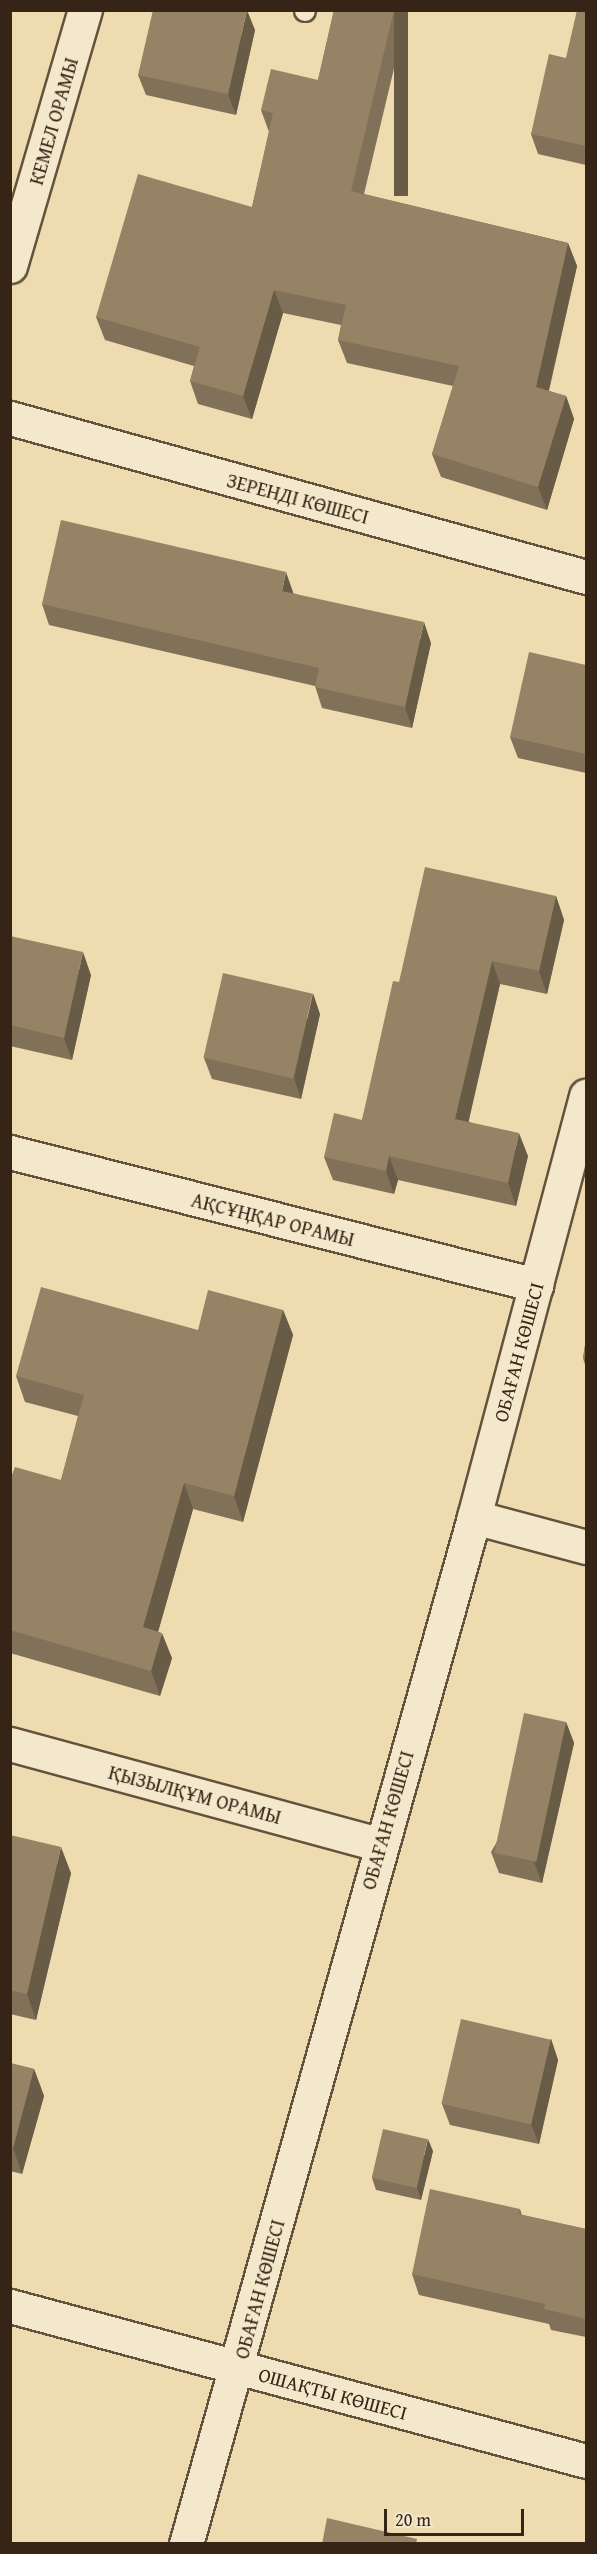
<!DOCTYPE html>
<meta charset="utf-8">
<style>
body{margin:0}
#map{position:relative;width:597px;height:2554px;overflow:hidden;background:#eedbb0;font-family:"Gentium Book Plus",serif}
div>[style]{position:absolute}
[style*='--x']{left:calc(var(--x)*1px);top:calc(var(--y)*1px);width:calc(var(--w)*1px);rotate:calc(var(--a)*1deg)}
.roads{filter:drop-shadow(2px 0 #64523c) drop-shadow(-2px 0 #64523c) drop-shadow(0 2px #64523c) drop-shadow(0 -2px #64523c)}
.lane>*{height:20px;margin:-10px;padding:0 10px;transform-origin:10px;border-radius:10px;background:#f4e8cc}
.street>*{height:33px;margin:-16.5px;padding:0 16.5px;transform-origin:16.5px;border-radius:16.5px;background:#f4e8cc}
.secondary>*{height:33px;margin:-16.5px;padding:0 16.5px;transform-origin:16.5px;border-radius:16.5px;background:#f4e8cc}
.wall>*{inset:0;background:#817158}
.shaded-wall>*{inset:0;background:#695c47;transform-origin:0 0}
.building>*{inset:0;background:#968366;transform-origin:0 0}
span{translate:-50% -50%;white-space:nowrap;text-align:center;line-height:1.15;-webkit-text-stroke:5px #f4e8cc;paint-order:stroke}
.street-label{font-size:20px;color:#362416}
.frame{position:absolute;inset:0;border:12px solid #362416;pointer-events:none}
.scale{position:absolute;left:384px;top:2509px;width:140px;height:27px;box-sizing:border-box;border:3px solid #362416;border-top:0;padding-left:8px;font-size:18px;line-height:21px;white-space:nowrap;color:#362416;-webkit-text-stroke:4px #f4e8cc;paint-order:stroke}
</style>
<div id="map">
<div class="roads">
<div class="lane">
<div style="--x:305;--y:11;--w:1;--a:-90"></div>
</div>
<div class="street">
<div style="--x:10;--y:266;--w:267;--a:-73.7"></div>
<div style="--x:10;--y:418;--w:598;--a:15.43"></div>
<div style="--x:10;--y:1152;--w:543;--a:14.19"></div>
<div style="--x:474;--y:1517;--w:116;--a:15"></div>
<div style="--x:10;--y:1744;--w:382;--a:15.2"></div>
<div style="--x:10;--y:2306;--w:596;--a:15.06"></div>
</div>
<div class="secondary">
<div style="--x:186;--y:2544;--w:1067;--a:-74.33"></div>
<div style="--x:474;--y:1517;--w:436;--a:-75.1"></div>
</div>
</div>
<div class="wall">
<div style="clip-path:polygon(334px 10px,408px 10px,364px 194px,568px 243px,577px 266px,549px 391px,566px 396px,574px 419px,547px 510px,441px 477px,432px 454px,453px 386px,347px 363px,338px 340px,341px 325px,283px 313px,252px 419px,198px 404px,190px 381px,194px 366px,105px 340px,96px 317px,252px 207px,269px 132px,261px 110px,318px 80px)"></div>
<div style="clip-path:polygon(586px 10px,586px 165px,538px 154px,531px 134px,566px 58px)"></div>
<div style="clip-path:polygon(255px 30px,236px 115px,146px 95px,138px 75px)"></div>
<div style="clip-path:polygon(293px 592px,293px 593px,431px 643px,412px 728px,322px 708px,315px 686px,49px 625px,42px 604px)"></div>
<div style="clip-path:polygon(586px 665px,586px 773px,518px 758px,510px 737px)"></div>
<div style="clip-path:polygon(556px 896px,564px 920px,547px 994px,500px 984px,468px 1121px,528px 1156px,516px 1206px,398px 1180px,394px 1194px,333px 1180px,324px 1157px,362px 1120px,399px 982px)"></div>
<div style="clip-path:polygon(10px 936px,91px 975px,72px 1060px,10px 1046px)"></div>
<div style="clip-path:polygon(320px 1014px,301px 1099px,212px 1079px,204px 1058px)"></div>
<div style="clip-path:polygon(283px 1310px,293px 1335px,243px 1522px,193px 1509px,158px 1632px,172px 1658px,160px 1696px,10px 1653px,10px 1480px,61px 1480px,78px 1416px,25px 1402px,16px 1376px,198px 1330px)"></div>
<div style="clip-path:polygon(586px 1339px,586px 1368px,583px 1358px)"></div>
<div style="clip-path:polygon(566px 1722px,574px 1743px,542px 1883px,499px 1873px,491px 1852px)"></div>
<div style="clip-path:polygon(10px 1835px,71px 1873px,36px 2020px,10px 2014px)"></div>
<div style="clip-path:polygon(551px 2039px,558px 2060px,539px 2144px,450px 2125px,442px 2104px)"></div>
<div style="clip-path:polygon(10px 2063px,34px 2069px,44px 2096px,22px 2174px,10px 2171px)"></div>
<div style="clip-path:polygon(433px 2151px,421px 2200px,376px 2190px,372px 2178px)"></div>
<div style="clip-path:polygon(520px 2209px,522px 2215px,586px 2229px,586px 2337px,551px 2330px,549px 2324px,419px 2295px,412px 2274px)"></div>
</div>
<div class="shaded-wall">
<div style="clip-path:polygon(247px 10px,255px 30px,236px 115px,228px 94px)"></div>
<div style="left:394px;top:10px;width:14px;height:186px"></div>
<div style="clip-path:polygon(568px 243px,577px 266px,544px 410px,536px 387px)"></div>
<div style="clip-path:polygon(274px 290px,283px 313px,252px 419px,243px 396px)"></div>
<div style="clip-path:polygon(566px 396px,574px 419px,547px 510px,538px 487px)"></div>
<div style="clip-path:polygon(286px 572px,293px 592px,289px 611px,282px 591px)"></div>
<div style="clip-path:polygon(424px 622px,431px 643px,412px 728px,405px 707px)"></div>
<div style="clip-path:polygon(556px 896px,564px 920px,547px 994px,539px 971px)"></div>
<div style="clip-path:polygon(83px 952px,91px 975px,72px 1060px,64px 1038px)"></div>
<div style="clip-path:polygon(492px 961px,500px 984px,464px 1142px,455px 1119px)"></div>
<div style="clip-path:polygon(313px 993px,320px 1014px,301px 1099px,294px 1078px)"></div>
<div style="clip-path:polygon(519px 1133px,528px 1156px,516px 1206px,508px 1183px)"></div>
<div style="clip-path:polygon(389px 1156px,398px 1180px,394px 1194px,386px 1171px)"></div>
<div style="clip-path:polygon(283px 1310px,293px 1335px,243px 1522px,234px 1496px)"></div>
<div style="clip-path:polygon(184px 1483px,193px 1509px,152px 1653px,143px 1627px)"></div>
<div style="clip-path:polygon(162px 1633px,172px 1658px,160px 1696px,151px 1671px)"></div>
<div style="clip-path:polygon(566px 1722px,574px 1743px,542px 1883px,534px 1862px)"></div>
<div style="clip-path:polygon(61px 1847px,71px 1873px,36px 2020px,27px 1994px)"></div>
<div style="clip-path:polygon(551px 2039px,558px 2060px,539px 2144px,531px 2124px)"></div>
<div style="clip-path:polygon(34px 2069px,44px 2096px,22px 2174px,13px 2148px)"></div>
<div style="clip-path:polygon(428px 2139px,433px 2151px,421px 2200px,417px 2188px)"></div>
</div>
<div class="building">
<div style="clip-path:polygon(153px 10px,247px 10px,228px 94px,138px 75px)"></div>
<div style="clip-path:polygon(334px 10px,394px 10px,351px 191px,568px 243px,536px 387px,566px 396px,538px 487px,432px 454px,459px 366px,338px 340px,346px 305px,274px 290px,243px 396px,190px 381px,200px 347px,96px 317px,138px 174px,252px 207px,273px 113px,261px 110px,271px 69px,318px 80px)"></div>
<div style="clip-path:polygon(577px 10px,586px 10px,586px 146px,531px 134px,549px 54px,566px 58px)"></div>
<div style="clip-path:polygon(61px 520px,286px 572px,282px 591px,424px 622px,405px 707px,315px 687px,319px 668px,42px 604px)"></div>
<div style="clip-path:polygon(529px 652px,586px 665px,586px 754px,510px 737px)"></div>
<div style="clip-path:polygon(425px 867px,556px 896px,539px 971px,492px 961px,455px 1119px,519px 1133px,508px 1183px,389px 1156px,386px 1171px,324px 1157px,334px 1113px,362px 1120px,393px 981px,399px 982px)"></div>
<div style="clip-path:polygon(10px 936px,83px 952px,64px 1038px,10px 1025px)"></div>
<div style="left:223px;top:973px;width:92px;height:87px;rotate:13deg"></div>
<div style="clip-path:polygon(41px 1287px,198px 1330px,208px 1290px,283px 1310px,234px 1496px,184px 1483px,143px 1627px,162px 1633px,151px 1671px,10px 1630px,10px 1480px,15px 1467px,61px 1480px,84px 1395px,16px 1376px)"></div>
<div style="clip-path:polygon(586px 1339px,586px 1358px,583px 1358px)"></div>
<div style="left:524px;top:1713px;width:43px;height:143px;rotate:12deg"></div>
<div style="clip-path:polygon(10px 1835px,61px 1847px,27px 1994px,10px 1990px)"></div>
<div style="left:461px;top:2019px;width:92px;height:87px;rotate:13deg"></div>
<div style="clip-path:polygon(10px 2063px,34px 2069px,13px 2148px,10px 2147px)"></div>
<div style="left:383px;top:2129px;width:46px;height:50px;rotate:13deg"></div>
<div style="clip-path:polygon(430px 2189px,520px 2209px,519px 2214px,586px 2229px,586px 2319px,544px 2309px,545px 2304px,412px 2274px)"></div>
<div style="clip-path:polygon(327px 2518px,417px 2539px,416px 2544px,322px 2544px)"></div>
</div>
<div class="street-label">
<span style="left:53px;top:121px;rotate:-74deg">КЕМЕЛ ОРАМЫ</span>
<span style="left:298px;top:498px;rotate:15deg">ЗЕРЕНДІ КӨШЕСІ</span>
<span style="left:273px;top:1219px;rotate:14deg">АҚСҰҢҚАР ОРАМЫ</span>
<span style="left:518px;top:1352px;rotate:-75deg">ОБАҒАН КӨШЕСІ</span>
<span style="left:195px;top:1794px;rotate:15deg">ҚЫЗЫЛҚҰМ ОРАМЫ</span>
<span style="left:387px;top:1820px;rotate:-74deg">ОБАҒАН КӨШЕСІ</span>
<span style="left:259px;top:2289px;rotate:-75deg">ОБАҒАН КӨШЕСІ</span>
<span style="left:333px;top:2393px;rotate:15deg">ОШАҚТЫ КӨШЕСІ</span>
</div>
<div class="frame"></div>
<div class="scale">20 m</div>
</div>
